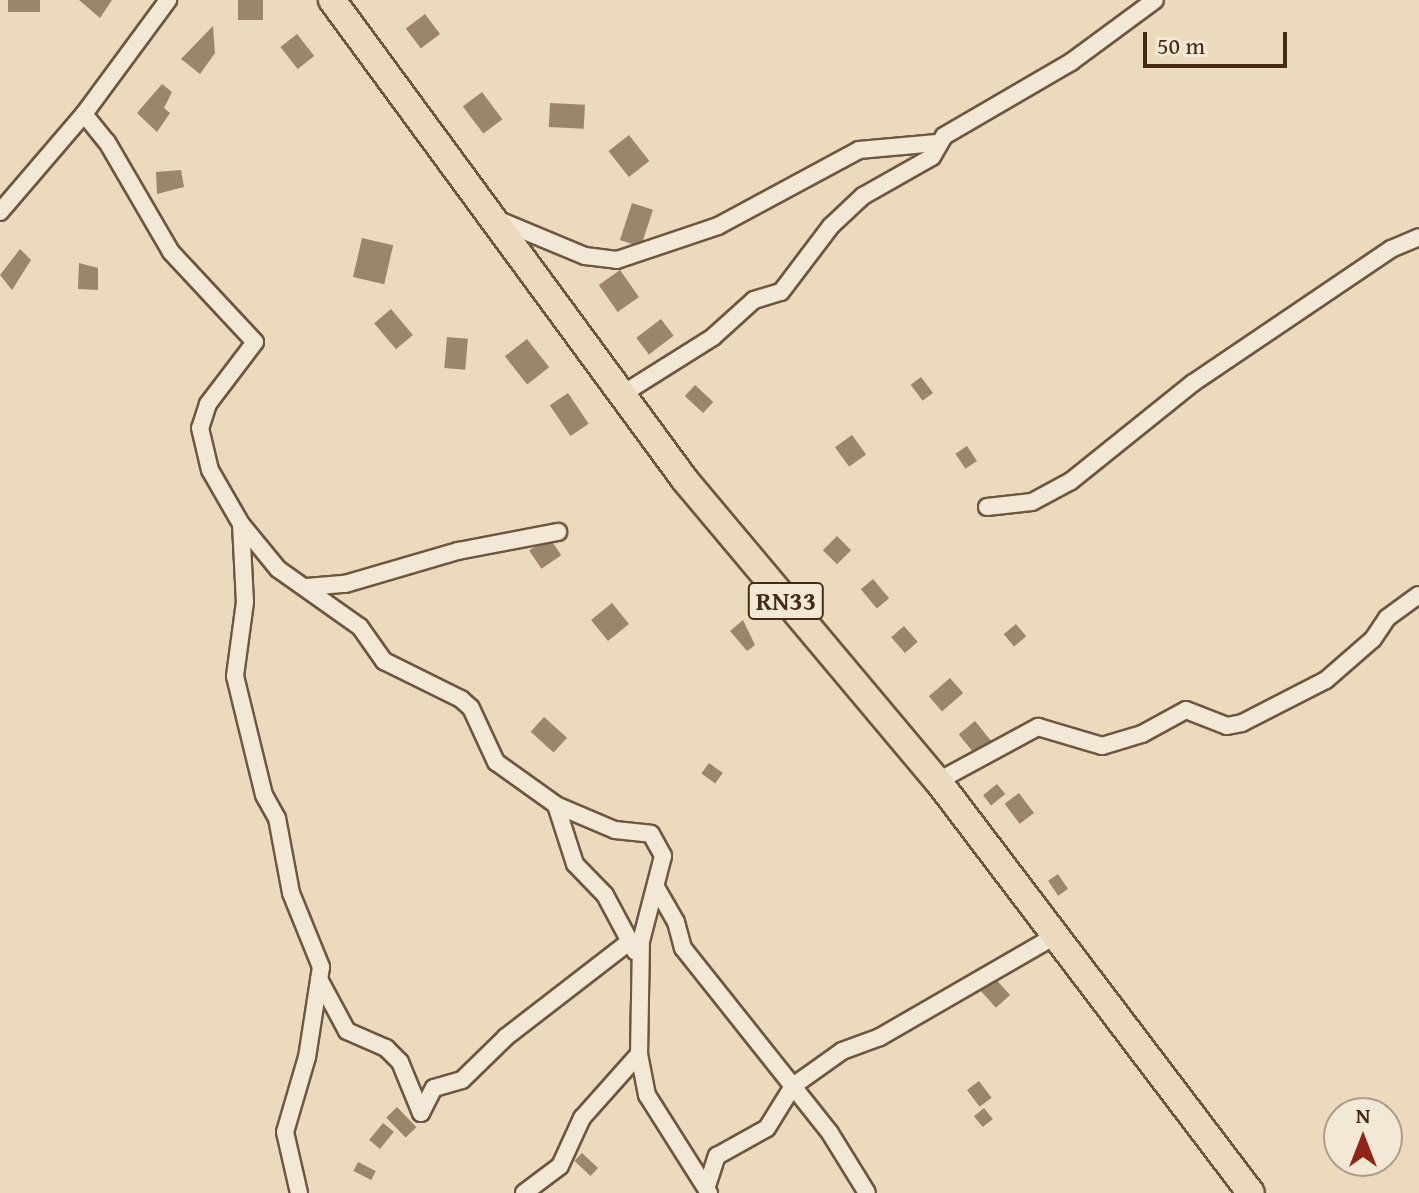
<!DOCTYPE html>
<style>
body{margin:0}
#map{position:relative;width:1419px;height:1193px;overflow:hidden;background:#ecdabf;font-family:"Gentium Book Plus",serif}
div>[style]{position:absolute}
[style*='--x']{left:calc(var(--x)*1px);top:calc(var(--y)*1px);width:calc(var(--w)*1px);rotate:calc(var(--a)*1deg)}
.building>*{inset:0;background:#9b866d;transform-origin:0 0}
.roads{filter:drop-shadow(2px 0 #6e5740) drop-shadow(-2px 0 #6e5740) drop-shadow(0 2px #6e5740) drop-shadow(0 -2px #6e5740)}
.street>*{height:16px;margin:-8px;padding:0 8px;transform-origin:8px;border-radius:8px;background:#f3e7d5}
.primary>*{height:26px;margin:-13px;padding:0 13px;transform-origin:13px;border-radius:13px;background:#ecdabf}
span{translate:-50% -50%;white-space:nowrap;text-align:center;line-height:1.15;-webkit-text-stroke:7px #f3e7d5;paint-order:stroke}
.shield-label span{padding:2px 6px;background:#f3e7d5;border:2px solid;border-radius:6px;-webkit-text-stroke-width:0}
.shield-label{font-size:26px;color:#442b15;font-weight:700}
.north{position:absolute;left:1323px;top:1097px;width:80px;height:80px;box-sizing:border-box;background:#f3e7d5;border:2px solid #ad9c88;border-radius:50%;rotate:0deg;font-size:22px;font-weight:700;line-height:32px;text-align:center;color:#442b15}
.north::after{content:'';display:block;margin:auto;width:28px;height:36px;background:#8f2418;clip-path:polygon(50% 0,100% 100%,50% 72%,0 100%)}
.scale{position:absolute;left:1143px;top:32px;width:144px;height:36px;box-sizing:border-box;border:4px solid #442b15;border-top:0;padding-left:10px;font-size:24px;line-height:28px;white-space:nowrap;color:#442b15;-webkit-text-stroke:6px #f3e7d5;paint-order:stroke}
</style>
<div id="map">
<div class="building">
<div style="left:8px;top:0;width:32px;height:12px"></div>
<div style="clip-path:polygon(79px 0,112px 0,100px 18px)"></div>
<div style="left:238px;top:0;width:25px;height:20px"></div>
<div style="left:425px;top:14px;width:25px;height:24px;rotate:53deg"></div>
<div style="clip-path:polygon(213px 26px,215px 53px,200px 74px,181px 59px)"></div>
<div style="left:297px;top:34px;width:28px;height:21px;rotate:52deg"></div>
<div style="clip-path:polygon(162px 84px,172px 92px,164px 108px,170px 113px,157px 132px,137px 113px)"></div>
<div style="left:482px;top:92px;width:34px;height:24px;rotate:53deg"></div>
<div style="left:550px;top:103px;width:35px;height:24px;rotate:3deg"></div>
<div style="left:629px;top:135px;width:33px;height:26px;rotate:52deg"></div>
<div style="clip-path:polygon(181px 170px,184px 187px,157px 194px,156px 172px)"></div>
<div style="left:632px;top:203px;width:22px;height:39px;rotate:18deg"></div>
<div style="left:362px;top:238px;width:32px;height:40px;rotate:13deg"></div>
<div style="clip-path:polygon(20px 249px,31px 260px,12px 290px,0 275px)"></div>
<div style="clip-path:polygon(79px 263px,98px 268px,98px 290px,78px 289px)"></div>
<div style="left:620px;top:270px;width:33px;height:26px;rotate:55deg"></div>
<div style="left:391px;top:309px;width:34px;height:22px;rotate:50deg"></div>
<div style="left:661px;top:319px;width:21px;height:31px;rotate:53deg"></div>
<div style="left:447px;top:337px;width:21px;height:31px;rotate:5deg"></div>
<div style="left:527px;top:339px;width:36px;height:28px;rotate:52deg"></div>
<div style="left:921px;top:377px;width:20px;height:13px;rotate:53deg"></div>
<div style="left:695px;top:385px;width:25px;height:15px;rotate:43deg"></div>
<div style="left:568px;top:393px;width:37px;height:22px;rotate:56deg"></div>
<div style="left:852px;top:435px;width:24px;height:21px;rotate:54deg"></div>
<div style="left:967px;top:446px;width:18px;height:14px;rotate:56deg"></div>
<div style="left:837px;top:536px;width:20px;height:20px;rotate:45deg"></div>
<div style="left:549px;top:537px;width:22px;height:24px;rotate:56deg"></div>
<div style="left:873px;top:579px;width:25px;height:16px;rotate:50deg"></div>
<div style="left:612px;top:603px;width:27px;height:27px;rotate:51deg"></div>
<div style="clip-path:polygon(743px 620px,755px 645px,747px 651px,730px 631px)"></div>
<div style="left:1016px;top:624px;width:16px;height:16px;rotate:50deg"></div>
<div style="left:904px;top:626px;width:21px;height:17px;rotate:49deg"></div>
<div style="left:950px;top:678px;width:20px;height:28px;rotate:49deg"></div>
<div style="left:544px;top:717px;width:31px;height:20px;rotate:42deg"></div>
<div style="left:975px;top:721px;width:27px;height:21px;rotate:51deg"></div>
<div style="left:709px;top:763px;width:17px;height:13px;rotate:36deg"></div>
<div style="left:997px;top:784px;width:13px;height:18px;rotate:51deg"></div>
<div style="left:1019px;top:793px;width:25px;height:18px;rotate:53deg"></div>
<div style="left:1058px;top:874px;width:18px;height:12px;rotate:56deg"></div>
<div style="left:992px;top:975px;width:27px;height:19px;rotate:48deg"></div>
<div style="left:979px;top:1081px;width:21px;height:15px;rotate:53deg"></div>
<div style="left:397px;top:1107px;width:28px;height:15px;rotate:46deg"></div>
<div style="left:984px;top:1108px;width:14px;height:13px;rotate:51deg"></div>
<div style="left:383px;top:1123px;width:14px;height:22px;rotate:39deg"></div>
<div style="left:582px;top:1153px;width:22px;height:11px;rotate:43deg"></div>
<div style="left:358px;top:1162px;width:20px;height:10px;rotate:27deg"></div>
</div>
<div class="roads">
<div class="street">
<div style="--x:84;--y:114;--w:36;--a:51"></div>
<div style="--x:107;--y:142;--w:127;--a:59.8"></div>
<div style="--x:171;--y:252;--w:123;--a:47"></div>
<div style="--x:255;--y:342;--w:78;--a:127.2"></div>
<div style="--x:208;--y:404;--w:25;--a:108"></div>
<div style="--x:200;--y:428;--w:43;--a:76.6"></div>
<div style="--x:210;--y:470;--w:62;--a:60.1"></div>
<div style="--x:241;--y:524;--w:78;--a:87.1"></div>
<div style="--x:245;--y:602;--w:75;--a:97.7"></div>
<div style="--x:235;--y:676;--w:122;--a:76.3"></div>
<div style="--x:264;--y:795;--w:26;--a:61"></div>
<div style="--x:277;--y:818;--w:76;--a:79.4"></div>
<div style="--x:291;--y:893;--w:80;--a:67.9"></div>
<div style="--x:321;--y:967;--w:91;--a:98.8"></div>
<div style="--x:307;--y:1057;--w:78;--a:106.3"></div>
<div style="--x:285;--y:1132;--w:63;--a:77.1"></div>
<div style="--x:0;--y:212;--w:129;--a:-49.4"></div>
<div style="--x:84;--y:114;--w:142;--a:-53.6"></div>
<div style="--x:496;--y:219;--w:96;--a:22.6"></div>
<div style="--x:585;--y:256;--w:32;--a:7"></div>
<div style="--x:617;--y:260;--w:107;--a:-18.6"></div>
<div style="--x:718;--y:226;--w:160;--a:-28.3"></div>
<div style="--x:859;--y:150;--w:78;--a:-5.1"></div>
<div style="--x:621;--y:395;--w:109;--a:-32.2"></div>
<div style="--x:713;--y:337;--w:55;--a:-42.1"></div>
<div style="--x:754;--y:300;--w:28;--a:-17"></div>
<div style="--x:781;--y:292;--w:83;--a:-52.9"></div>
<div style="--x:831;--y:226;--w:44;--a:-43.2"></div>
<div style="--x:863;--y:196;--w:79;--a:-29.5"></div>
<div style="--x:932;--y:157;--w:24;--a:-60"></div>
<div style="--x:944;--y:136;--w:147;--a:-30.2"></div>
<div style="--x:1071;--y:62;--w:104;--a:-36.4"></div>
<div style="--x:987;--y:507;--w:45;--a:-6.3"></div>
<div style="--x:1032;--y:502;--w:44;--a:-28.3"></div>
<div style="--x:1071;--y:481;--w:156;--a:-38.8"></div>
<div style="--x:1193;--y:383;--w:239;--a:-34.1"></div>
<div style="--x:1391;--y:249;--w:30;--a:-23"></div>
<div style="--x:242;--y:525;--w:57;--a:50.7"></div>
<div style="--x:278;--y:569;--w:100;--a:35.3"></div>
<div style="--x:360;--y:627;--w:42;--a:54.8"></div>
<div style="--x:384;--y:661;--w:86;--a:26.3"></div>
<div style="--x:461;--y:699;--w:13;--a:42"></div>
<div style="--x:471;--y:708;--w:60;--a:65.2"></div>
<div style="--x:496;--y:762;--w:74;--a:35.6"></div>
<div style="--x:556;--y:805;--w:64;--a:23"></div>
<div style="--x:615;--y:830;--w:36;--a:6"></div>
<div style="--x:651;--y:834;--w:25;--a:61"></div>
<div style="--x:663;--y:856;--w:88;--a:104.5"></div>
<div style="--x:641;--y:941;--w:113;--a:91"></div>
<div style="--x:639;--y:1054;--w:42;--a:79"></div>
<div style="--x:647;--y:1095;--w:116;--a:57.7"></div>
<div style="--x:307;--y:587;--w:38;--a:-5"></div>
<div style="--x:345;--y:584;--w:118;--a:-16.3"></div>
<div style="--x:458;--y:551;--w:102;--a:-10.8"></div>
<div style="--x:938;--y:781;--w:114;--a:-28.4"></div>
<div style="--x:1038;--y:727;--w:67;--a:16.5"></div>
<div style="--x:1102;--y:746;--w:42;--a:-16.7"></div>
<div style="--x:1142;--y:734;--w:50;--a:-28.6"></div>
<div style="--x:1186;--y:710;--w:44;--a:21.3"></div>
<div style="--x:1227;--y:726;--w:15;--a:-11"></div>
<div style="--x:1242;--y:723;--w:94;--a:-27.1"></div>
<div style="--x:1326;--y:680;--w:62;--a:-41.1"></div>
<div style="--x:1373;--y:639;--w:25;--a:-56"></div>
<div style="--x:1387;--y:618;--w:39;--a:-36"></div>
<div style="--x:556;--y:805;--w:62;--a:72.1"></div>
<div style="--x:575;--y:864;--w:43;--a:45.9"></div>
<div style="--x:605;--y:895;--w:64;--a:61.8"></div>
<div style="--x:657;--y:889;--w:38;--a:60"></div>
<div style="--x:676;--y:922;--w:27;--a:75"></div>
<div style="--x:683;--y:948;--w:236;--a:51.5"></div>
<div style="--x:830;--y:1133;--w:70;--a:58.3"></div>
<div style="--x:319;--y:979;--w:59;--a:61.7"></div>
<div style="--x:347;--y:1031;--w:43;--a:23.6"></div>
<div style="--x:386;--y:1048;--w:20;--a:45"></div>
<div style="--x:400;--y:1062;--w:55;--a:67.6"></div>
<div style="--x:421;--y:1113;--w:28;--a:-63"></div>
<div style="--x:434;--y:1088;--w:29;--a:-16"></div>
<div style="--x:462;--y:1080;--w:62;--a:-44.3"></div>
<div style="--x:506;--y:1037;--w:155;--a:-37.7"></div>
<div style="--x:707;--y:1186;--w:32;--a:-72"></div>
<div style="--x:717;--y:1156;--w:57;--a:-29.2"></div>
<div style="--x:767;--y:1128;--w:49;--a:-58.2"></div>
<div style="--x:793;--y:1086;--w:60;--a:-35.5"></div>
<div style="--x:842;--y:1051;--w:40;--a:-20.2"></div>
<div style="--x:880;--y:1037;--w:202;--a:-30"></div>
<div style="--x:524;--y:1193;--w:45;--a:-36.9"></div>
<div style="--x:560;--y:1166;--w:53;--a:-65.4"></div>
<div style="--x:582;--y:1118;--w:86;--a:-48.3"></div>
</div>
<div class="primary">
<div style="--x:332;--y:0;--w:596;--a:53.67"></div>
<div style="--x:685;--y:480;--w:393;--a:50"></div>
<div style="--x:938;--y:781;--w:517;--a:52.78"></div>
</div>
</div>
<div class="shield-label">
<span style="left:786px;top:601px">RN33</span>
</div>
<div class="north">N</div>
<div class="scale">50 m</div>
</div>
